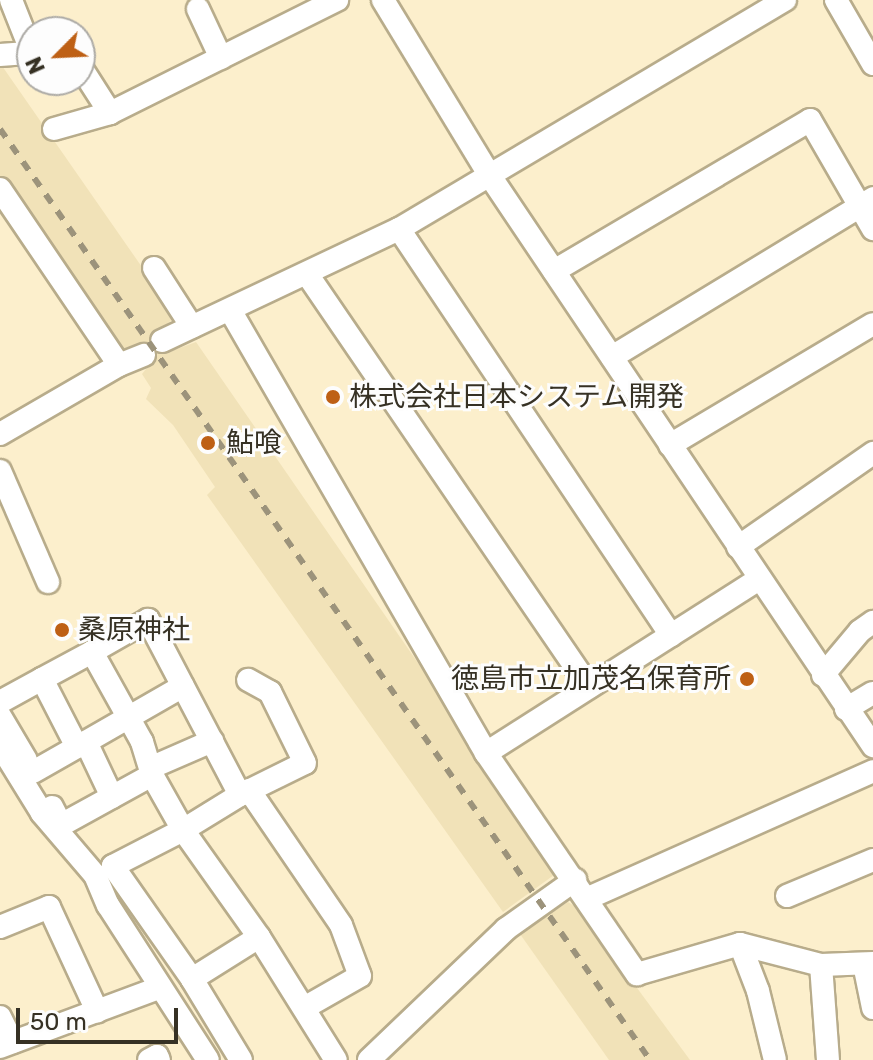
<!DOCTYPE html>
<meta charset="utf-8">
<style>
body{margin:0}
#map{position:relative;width:873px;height:1060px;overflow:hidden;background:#fcefcc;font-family:Rubik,"Noto Sans JP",sans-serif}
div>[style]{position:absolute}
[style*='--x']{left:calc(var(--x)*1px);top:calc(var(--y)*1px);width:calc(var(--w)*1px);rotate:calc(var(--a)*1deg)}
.built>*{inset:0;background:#f1e2b8}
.roads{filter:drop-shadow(2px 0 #b8ac8b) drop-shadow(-2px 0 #b8ac8b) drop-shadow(0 2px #b8ac8b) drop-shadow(0 -2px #b8ac8b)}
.minor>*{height:22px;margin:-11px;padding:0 11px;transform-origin:11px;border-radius:11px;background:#fff}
.rail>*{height:6px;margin-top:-3px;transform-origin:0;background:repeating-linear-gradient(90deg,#9c937b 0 10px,transparent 0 20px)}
.dots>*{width:22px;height:22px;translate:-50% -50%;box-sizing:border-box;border:4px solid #fdfdfd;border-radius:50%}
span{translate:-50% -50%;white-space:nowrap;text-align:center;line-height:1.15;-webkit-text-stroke:6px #fdfdfd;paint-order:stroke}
.poi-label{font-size:28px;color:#363124}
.left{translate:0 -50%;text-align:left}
.right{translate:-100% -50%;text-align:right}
.north{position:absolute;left:16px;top:16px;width:80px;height:80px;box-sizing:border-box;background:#fdfdfd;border:2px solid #adaba6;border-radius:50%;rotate:246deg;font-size:22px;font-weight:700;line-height:32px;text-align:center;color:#363124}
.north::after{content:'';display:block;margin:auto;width:28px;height:36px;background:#be6015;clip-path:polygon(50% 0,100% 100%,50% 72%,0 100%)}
.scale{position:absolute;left:16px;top:1008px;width:162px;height:36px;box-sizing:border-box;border:4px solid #363124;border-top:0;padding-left:10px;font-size:24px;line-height:28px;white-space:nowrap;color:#363124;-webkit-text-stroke:6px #fdfdfd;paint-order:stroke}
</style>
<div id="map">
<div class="built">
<div style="clip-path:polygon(0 63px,176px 316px,157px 333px,169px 352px,196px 342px,557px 864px,554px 875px,503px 912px,207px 495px,215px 487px,173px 425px,146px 399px,151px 388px,142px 374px,150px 364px,144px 355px,137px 345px,116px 352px,0 181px)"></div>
<div style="clip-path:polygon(568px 902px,579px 909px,690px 1060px,609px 1060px,520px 934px)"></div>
</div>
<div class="roads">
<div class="minor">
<div style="--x:11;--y:0;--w:57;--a:68.4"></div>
<div style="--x:383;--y:0;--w:206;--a:58.7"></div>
<div style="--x:490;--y:176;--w:687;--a:56.1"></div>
<div style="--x:836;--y:0;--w:74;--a:60"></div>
<div style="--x:198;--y:9;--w:54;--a:64.9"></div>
<div style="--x:0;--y:55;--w:31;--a:-4"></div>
<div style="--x:80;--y:66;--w:56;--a:57.4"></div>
<div style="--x:110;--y:113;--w:254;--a:-26.5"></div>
<div style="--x:54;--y:129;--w:58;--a:-15.9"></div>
<div style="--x:0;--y:189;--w:212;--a:55.9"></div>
<div style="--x:399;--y:229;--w:489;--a:56.2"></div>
<div style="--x:154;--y:268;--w:70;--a:57.2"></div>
<div style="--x:554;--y:271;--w:297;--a:-30.5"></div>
<div style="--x:810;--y:120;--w:126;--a:60"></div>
<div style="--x:307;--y:274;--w:500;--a:55.67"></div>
<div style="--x:230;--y:310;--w:512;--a:59.98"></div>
<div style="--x:486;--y:753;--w:268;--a:55.7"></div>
<div style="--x:637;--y:974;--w:107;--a:-16.2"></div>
<div style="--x:740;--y:944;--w:84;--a:14.5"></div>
<div style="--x:821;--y:965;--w:52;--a:-2.2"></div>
<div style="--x:162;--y:341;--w:262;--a:-25.3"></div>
<div style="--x:399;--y:229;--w:449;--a:-30.7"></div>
<div style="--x:612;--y:357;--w:306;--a:-31.3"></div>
<div style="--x:0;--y:434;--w:138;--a:-30.1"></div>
<div style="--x:119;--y:365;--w:27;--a:-22"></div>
<div style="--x:670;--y:445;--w:236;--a:-30.8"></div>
<div style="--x:0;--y:471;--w:121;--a:66.6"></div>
<div style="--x:738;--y:547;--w:165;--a:-34.8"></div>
<div style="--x:823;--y:675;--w:57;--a:-49.9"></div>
<div style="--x:860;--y:631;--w:16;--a:-35"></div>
<div style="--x:42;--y:679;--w:57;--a:-28.4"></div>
<div style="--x:0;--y:702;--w:48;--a:-28.7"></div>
<div style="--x:42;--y:679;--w:76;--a:62.8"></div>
<div style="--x:77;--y:747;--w:122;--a:-29.9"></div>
<div style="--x:846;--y:709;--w:31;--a:-31"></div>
<div style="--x:0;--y:716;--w:51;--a:59.4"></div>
<div style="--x:86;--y:742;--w:61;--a:64.7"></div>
<div style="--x:0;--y:745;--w:80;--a:58.3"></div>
<div style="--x:42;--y:813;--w:82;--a:49.5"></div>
<div style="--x:95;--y:875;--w:33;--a:67"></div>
<div style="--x:108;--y:905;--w:184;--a:57.2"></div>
<div style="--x:486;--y:753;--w:324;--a:-32.5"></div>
<div style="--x:150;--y:768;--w:68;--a:-23.5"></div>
<div style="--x:33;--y:772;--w:51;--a:-29.6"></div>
<div style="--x:249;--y:790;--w:163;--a:55.7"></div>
<div style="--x:341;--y:925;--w:54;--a:69.6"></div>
<div style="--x:360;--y:976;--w:64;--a:150.3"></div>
<div style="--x:240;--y:795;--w:72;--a:-26.2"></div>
<div style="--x:305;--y:763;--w:79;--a:-116.2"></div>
<div style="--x:270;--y:692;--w:25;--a:-151"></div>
<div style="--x:52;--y:807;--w:20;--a:63"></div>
<div style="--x:61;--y:825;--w:104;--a:-28.8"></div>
<div style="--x:787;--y:896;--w:93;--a:-22.7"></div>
<div style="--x:586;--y:899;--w:314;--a:-24"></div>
<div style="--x:0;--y:927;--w:53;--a:-22.2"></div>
<div style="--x:49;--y:907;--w:115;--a:65.2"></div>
<div style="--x:740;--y:944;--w:50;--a:69"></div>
<div style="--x:758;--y:991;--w:71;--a:76.2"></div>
<div style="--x:864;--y:964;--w:45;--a:78.4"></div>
<div style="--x:821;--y:965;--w:95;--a:85.8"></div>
<div style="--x:192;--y:979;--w:79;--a:-32.1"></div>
<div style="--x:0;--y:1017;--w:28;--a:64"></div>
<div style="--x:0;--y:1047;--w:170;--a:-20.4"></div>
<div style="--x:149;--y:1060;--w:9;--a:-27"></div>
<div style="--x:157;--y:1056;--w:4;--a:63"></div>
<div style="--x:241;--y:1060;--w:95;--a:-121.2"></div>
<div style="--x:192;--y:979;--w:138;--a:-125"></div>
<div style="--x:113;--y:866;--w:79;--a:-27.2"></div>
<div style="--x:183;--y:830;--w:67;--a:-31.6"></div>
<div style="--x:240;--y:795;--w:198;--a:-117.7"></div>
<div style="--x:148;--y:620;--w:64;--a:150.3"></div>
<div style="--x:92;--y:652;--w:103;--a:60.9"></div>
<div style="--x:142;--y:742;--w:34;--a:73"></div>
<div style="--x:152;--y:775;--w:63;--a:60.6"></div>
<div style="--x:183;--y:830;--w:131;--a:54.6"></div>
<div style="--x:259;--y:937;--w:145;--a:58"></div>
<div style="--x:369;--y:1060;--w:190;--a:-43.7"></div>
<div style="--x:506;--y:929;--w:85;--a:-35.4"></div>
</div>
</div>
<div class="rail">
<div style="--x:0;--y:129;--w:1135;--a:55.08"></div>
</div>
<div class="dots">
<div style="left:333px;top:397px;background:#be6015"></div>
<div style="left:208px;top:443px;background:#be6015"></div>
<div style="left:62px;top:630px;background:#be6015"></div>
<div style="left:747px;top:679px;background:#be6015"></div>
</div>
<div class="poi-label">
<span class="left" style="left:349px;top:397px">株式会社日本システム開発</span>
<span class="left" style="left:226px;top:443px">鮎喰</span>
<span class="left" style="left:78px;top:630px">桑原神社</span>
<span class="right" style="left:731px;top:679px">徳島市立加茂名保育所</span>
</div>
<div class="north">N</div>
<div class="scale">50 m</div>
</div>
